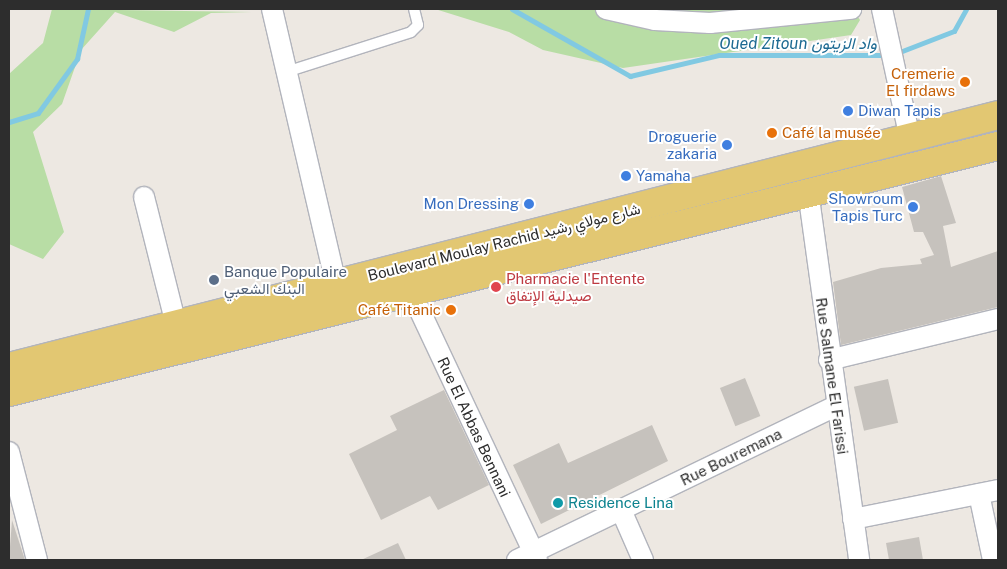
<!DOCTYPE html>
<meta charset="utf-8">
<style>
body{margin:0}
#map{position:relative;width:1007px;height:569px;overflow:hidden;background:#ede8e2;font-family:"Public Sans",Vazirmatn,sans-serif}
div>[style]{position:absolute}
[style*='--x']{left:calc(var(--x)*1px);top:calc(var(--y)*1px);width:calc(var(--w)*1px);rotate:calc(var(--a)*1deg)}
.green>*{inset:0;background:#b8dda5}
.stream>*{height:5px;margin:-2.5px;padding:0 2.5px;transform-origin:2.5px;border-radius:2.5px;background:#81c9e2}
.building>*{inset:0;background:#c6c2bd;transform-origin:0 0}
.roads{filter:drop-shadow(1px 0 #b2b4bc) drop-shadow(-1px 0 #b2b4bc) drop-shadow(0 1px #b2b4bc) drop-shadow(0 -1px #b2b4bc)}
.service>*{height:10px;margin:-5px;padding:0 5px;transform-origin:5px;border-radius:5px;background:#fff}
.minor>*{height:20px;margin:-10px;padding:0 10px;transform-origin:10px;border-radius:10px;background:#fff}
.primary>*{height:28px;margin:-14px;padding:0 14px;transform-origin:14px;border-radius:14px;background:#e2c772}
.dots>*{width:14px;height:14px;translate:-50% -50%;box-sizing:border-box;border:2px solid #fff;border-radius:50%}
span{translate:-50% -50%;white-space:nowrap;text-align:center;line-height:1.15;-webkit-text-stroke:4px #fff;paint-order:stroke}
.food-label{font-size:15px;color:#c56008}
.right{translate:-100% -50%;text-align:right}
.left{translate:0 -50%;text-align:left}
.shop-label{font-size:15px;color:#366cbe}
.street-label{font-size:15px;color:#2d2d2d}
.service-label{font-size:15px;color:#4e5e75}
.health-label{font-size:15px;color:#be3a42}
.culture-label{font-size:15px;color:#0d838f}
.water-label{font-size:16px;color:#1d6a92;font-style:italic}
.frame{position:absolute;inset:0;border:10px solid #2d2d2d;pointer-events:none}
</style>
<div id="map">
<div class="green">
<div style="clip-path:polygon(52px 9px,252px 12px,211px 13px,174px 32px,115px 12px,81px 50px,62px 104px,33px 132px,64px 232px,43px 259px,9px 244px,9px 74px,43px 43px)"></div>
<div style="clip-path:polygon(435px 9px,756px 9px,855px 12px,860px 20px,851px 35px,623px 68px,543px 50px,509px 32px)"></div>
</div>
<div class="stream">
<div style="--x:512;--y:9;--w:136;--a:29.6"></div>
<div style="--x:630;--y:76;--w:91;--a:-13.3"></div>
<div style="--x:719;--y:55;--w:169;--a:0"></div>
<div style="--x:897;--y:53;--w:61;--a:-21.1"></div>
<div style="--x:954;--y:31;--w:25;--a:-61"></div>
<div style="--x:9;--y:122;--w:30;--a:-17"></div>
<div style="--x:38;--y:113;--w:67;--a:-54.2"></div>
<div style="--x:77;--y:59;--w:51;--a:-77.6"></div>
</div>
<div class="building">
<div style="clip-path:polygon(941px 176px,956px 223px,943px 226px,951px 267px,998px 251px,998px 307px,841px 345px,833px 282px,881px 268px,922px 264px,920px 259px,934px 255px,923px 232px,914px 232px,902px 187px)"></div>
<div style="left:745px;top:378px;width:41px;height:27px;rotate:68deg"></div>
<div style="left:888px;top:379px;width:45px;height:35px;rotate:77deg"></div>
<div style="clip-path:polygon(444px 390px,489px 485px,438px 510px,430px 496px,381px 520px,349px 454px,397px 430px,390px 416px)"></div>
<div style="clip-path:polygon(652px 425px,668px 461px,541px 524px,513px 465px,559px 443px,568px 463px)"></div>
<div style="clip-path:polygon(12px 520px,25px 560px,9px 560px)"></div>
<div style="clip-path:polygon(919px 537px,923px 560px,889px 560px,886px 543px)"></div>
<div style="clip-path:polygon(398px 543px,406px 560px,361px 560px)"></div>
</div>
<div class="roads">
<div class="service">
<div style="--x:286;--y:72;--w:131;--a:-17.7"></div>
<div style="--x:411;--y:32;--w:10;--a:-45"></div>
<div style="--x:418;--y:25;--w:16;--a:-104"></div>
</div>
<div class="minor">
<div style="--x:272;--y:9;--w:283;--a:76.9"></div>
<div style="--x:606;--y:9;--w:50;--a:12.7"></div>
<div style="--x:655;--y:20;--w:55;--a:3.1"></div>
<div style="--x:710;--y:23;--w:142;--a:-5.7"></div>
<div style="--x:882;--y:9;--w:132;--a:77.8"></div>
<div style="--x:808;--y:191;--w:373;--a:82.1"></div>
<div style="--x:144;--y:197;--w:131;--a:75.9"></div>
<div style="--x:412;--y:294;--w:294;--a:64.8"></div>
<div style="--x:829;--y:360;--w:174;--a:-13.6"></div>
<div style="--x:9;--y:452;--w:112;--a:75.5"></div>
<div style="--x:979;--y:494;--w:67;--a:78"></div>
<div style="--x:621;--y:510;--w:55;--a:66.3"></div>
<div style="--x:853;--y:519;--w:148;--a:-11.3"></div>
<div style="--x:517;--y:560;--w:354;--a:-25.8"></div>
</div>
<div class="primary">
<div style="--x:9;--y:367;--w:1021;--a:-14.29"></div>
<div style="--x:9;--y:392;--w:1019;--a:-13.97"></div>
</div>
</div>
<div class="dots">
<div style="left:965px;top:82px;background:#e8710a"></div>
<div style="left:848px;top:111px;background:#3f7fe0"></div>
<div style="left:772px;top:133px;background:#e8710a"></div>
<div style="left:727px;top:145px;background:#3f7fe0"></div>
<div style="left:626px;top:176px;background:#3f7fe0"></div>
<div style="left:529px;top:204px;background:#3f7fe0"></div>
<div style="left:913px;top:207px;background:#3f7fe0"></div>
<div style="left:214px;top:280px;background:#5c6f8a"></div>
<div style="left:496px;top:287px;background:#e0444e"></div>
<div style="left:451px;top:310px;background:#e8710a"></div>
<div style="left:558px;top:503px;background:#0f9aa8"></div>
</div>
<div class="food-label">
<span class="right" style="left:955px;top:82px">Cremerie<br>El firdaws</span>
<span class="left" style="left:782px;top:133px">Café la musée</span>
<span class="right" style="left:441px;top:310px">Café Titanic</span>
</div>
<div class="shop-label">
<span class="left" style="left:858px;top:111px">Diwan Tapis</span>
<span class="right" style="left:717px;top:145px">Droguerie<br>zakaria</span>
<span class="left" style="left:636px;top:176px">Yamaha</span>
<span class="right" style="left:903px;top:207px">Showroum<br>Tapis Turc</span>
<span class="right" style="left:519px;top:204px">Mon Dressing</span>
</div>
<div class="street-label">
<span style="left:504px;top:242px;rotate:-14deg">Boulevard Moulay Rachid شارع مولاي رشيد</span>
<span style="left:832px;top:376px;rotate:82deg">Rue Salmane El Farissi</span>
<span style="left:474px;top:427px;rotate:65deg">Rue El Abbas Bennani</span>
<span style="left:731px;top:457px;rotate:-26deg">Rue Bouremana</span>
</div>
<div class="service-label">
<span class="left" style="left:224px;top:280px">Banque Populaire<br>البنك الشعبي</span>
</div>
<div class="health-label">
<span class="left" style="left:506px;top:287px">Pharmacie l'Entente<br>صيدلية الإتفاق</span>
</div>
<div class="culture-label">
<span class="left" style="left:568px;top:503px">Residence Lina</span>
</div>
<div class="water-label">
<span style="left:798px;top:44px">Oued Zitoun واد الزيتون</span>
</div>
<div class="frame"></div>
</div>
